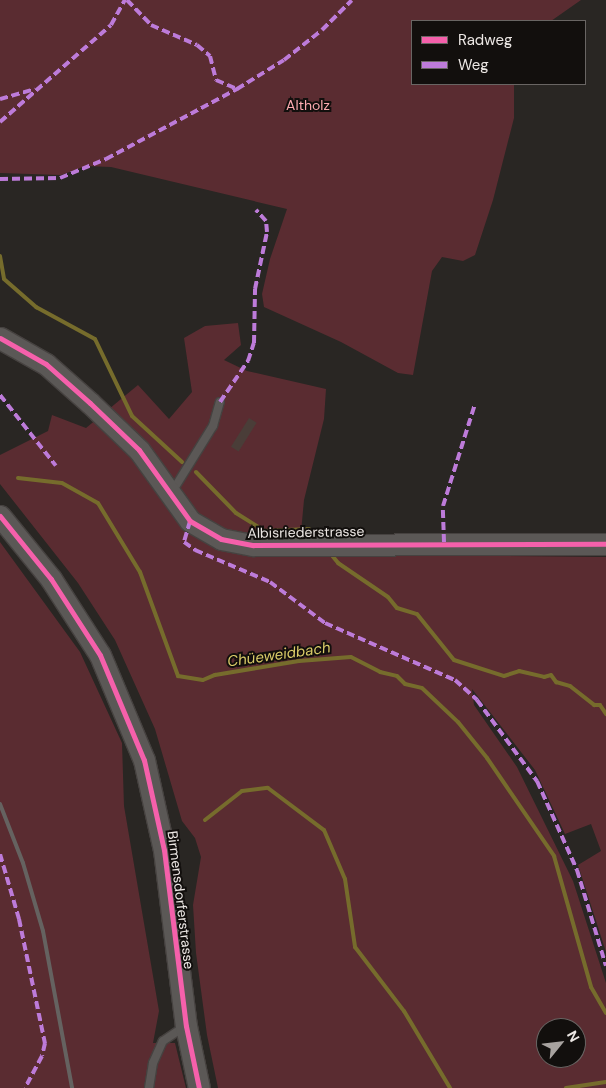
<!DOCTYPE html>
<meta charset="utf-8">
<style>
body{margin:0}
#map{position:relative;width:606px;height:1088px;overflow:hidden;background:#292623;font-family:"DM Sans",sans-serif}
div>[style]{position:absolute}
[style*='--x']{left:calc(var(--x)*1px);top:calc(var(--y)*1px);width:calc(var(--w)*1px);rotate:calc(var(--a)*1deg)}
.green>*{inset:0;background:#5a2c31}
.stream>*{height:4px;margin:-2px;padding:0 2px;transform-origin:2px;border-radius:2px;background:#766c2c}
.building>*{inset:0;background:#4a3d38;transform-origin:0 0}
.roads{filter:drop-shadow(1px 0 #464240) drop-shadow(-1px 0 #464240) drop-shadow(0 1px #464240) drop-shadow(0 -1px #464240)}
.service>*{height:8px;margin:-4px;padding:0 4px;transform-origin:4px;border-radius:4px;background:#5b5856}
.secondary>*{height:21px;margin:-10.5px;padding:0 10.5px;transform-origin:10.5px;border-radius:10.5px;background:#5b5856}
.rail>*{height:4px;margin:-2px;padding:0 2px;transform-origin:2px;border-radius:2px;background:#656260}
.quiet>*{height:4px;margin-top:-2px;transform-origin:0;background:repeating-linear-gradient(90deg,#bd7bd9 0 8px,transparent 0 12px)}
.cycleway>*{height:5px;margin:-2.5px;padding:0 2.5px;transform-origin:2.5px;border-radius:2.5px;background:#f560ab}
span{translate:-50% -50%;white-space:nowrap;text-align:center;line-height:1.15;-webkit-text-stroke:4px #120f0d;paint-order:stroke}
.park-label{font-size:14px;color:#fcaab0}
.street-label{font-size:14px;color:#ece7e4}
.water-label{font-size:15px;color:#dbcc69;font-style:italic}
.legend{position:absolute;left:411px;top:20px;width:175px;height:65px;box-sizing:border-box;background:#120f0d;border:1px solid #696563;margin:0;padding:6px 9px;list-style:none;font-size:15px;color:#ece7e4}
.legend li{display:flex;align-items:center;gap:10px;height:25px}
.legend b{width:25px;border:1px solid #696563}
.north{position:absolute;left:536px;top:1018px;width:50px;height:50px;box-sizing:border-box;background:#120f0d;border:1px solid #696563;border-radius:50%;rotate:61deg;font-size:14px;font-weight:700;line-height:20px;text-align:center;color:#ece7e4}
.north::after{content:'';display:block;margin:auto;width:18px;height:22px;background:#a8a3a0;clip-path:polygon(50% 0,100% 100%,50% 72%,0 100%)}
</style>
<div id="map">
<div class="green">
<div style="clip-path:polygon(0 0,581px 0,551px 21px,412px 21px,412px 84px,514px 84px,514px 118px,493px 200px,475px 255px,463px 261px,442px 257px,432px 271px,413px 375px,398px 373px,341px 342px,264px 307px,262px 294px,270px 259px,287px 209px,111px 167px,86px 166px,61px 175px,0 173px)"></div>
<div style="clip-path:polygon(evenodd,238px 323px,241px 345px,224px 360px,247px 371px,326px 389px,324px 419px,304px 500px,299px 554px,606px 557px,606px 952px,578px 865px,601px 851px,591px 824px,565px 834px,535px 770px,472px 689px,474px 705px,517px 767px,573px 881px,606px 983px,606px 1088px,218px 1088px,207px 1035px,196px 953px,193px 905px,201px 857px,195px 838px,182px 821px,155px 729px,115px 640px,78px 583px,0 484px,0 455px,48px 431px,52px 415px,86px 428px,138px 385px,169px 419px,192px 392px,184px 338px,205px 326px,238px 323px,546px 1028px,576px 1028px,576px 1058px,546px 1058px,546px 1028px)"></div>
<div style="clip-path:polygon(0 542px,80px 652px,122px 743px,124px 806px,159px 1011px,153px 1043px,175px 1043px,186px 1088px,0 1088px)"></div>
</div>
<div class="stream">
<div style="--x:0;--y:256;--w:23;--a:80"></div>
<div style="--x:4;--y:279;--w:43;--a:41.2"></div>
<div style="--x:36;--y:307;--w:67;--a:28.5"></div>
<div style="--x:95;--y:339;--w:85;--a:64.3"></div>
<div style="--x:132;--y:416;--w:68;--a:42.6"></div>
<div style="--x:196;--y:472;--w:57;--a:45.7"></div>
<div style="--x:236;--y:513;--w:34;--a:32"></div>
<div style="--x:265;--y:531;--w:44;--a:-2.6"></div>
<div style="--x:18;--y:478;--w:44;--a:6.5"></div>
<div style="--x:62;--y:483;--w:41;--a:29.1"></div>
<div style="--x:98;--y:503;--w:81;--a:58.7"></div>
<div style="--x:140;--y:572;--w:111;--a:69.9"></div>
<div style="--x:178;--y:676;--w:25;--a:9"></div>
<div style="--x:203;--y:680;--w:13;--a:-23"></div>
<div style="--x:215;--y:675;--w:85;--a:-9.5"></div>
<div style="--x:299;--y:661;--w:52;--a:-4.4"></div>
<div style="--x:351;--y:657;--w:33;--a:27"></div>
<div style="--x:380;--y:672;--w:17;--a:13"></div>
<div style="--x:397;--y:676;--w:11;--a:45"></div>
<div style="--x:405;--y:684;--w:17;--a:13"></div>
<div style="--x:422;--y:688;--w:50;--a:43.4"></div>
<div style="--x:458;--y:722;--w:46;--a:51.1"></div>
<div style="--x:487;--y:758;--w:119;--a:55.6"></div>
<div style="--x:554;--y:856;--w:136;--a:74.2"></div>
<div style="--x:591;--y:987;--w:30;--a:60"></div>
<div style="--x:330;--y:553;--w:13;--a:51"></div>
<div style="--x:338;--y:563;--w:60;--a:34.2"></div>
<div style="--x:388;--y:597;--w:14;--a:51"></div>
<div style="--x:397;--y:608;--w:21;--a:17"></div>
<div style="--x:417;--y:614;--w:59;--a:51.2"></div>
<div style="--x:454;--y:660;--w:52;--a:17.7"></div>
<div style="--x:504;--y:676;--w:16;--a:-18"></div>
<div style="--x:519;--y:671;--w:26;--a:13"></div>
<div style="--x:544;--y:677;--w:7;--a:-16"></div>
<div style="--x:551;--y:675;--w:9;--a:54"></div>
<div style="--x:556;--y:682;--w:15;--a:16"></div>
<div style="--x:570;--y:686;--w:31;--a:38"></div>
<div style="--x:594;--y:705;--w:6;--a:0"></div>
<div style="--x:600;--y:705;--w:11;--a:56"></div>
<div style="--x:205;--y:820;--w:47;--a:-38.1"></div>
<div style="--x:242;--y:791;--w:26;--a:-7"></div>
<div style="--x:268;--y:788;--w:70;--a:36.9"></div>
<div style="--x:324;--y:830;--w:53;--a:66.8"></div>
<div style="--x:345;--y:879;--w:69;--a:81.6"></div>
<div style="--x:355;--y:947;--w:81;--a:52.6"></div>
<div style="--x:404;--y:1011;--w:90;--a:59.1"></div>
<div style="--x:566;--y:1088;--w:40;--a:-8.5"></div>
</div>
<div class="building">
<div style="left:249px;top:418px;width:9px;height:34px;rotate:32deg"></div>
</div>
<div class="roads">
<div class="service">
<div style="--x:172;--y:492;--w:78;--a:-58.2"></div>
<div style="--x:213;--y:426;--w:25;--a:-74"></div>
<div style="--x:149;--y:1088;--w:25;--a:-81"></div>
<div style="--x:153;--y:1063;--w:24;--a:-66"></div>
<div style="--x:163;--y:1041;--w:25;--a:-34"></div>
</div>
<div class="secondary">
<div style="--x:0;--y:338;--w:53;--a:29.5"></div>
<div style="--x:46;--y:364;--w:59;--a:41.6"></div>
<div style="--x:90;--y:403;--w:68;--a:43.8"></div>
<div style="--x:139;--y:450;--w:87;--a:54.3"></div>
<div style="--x:190;--y:521;--w:36;--a:30"></div>
<div style="--x:221;--y:539;--w:33;--a:11"></div>
<div style="--x:253;--y:545;--w:353;--a:-0.2"></div>
<div style="--x:0;--y:516;--w:81;--a:51"></div>
<div style="--x:51;--y:579;--w:90;--a:57.2"></div>
<div style="--x:100;--y:655;--w:114;--a:67.3"></div>
<div style="--x:144;--y:760;--w:92;--a:77.5"></div>
<div style="--x:164;--y:850;--w:177;--a:82.9"></div>
<div style="--x:186;--y:1026;--w:63;--a:78.2"></div>
</div>
</div>
<div class="rail">
<div style="--x:0;--y:804;--w:63;--a:68.7"></div>
<div style="--x:23;--y:863;--w:71;--a:73.6"></div>
<div style="--x:43;--y:931;--w:160;--a:79.5"></div>
</div>
<div class="quiet">
<div style="--x:127;--y:0;--w:35;--a:46"></div>
<div style="--x:151;--y:25;--w:50;--a:23.5"></div>
<div style="--x:197;--y:45;--w:17;--a:40"></div>
<div style="--x:210;--y:56;--w:25;--a:76"></div>
<div style="--x:216;--y:80;--w:23;--a:23"></div>
<div style="--x:0;--y:99;--w:36;--a:-16"></div>
<div style="--x:0;--y:122;--w:147;--a:-41.1"></div>
<div style="--x:111;--y:25;--w:29;--a:-61"></div>
<div style="--x:0;--y:179;--w:60;--a:-1"></div>
<div style="--x:60;--y:178;--w:50;--a:-22.4"></div>
<div style="--x:106;--y:159;--w:149;--a:-28.1"></div>
<div style="--x:237;--y:89;--w:55;--a:-31.7"></div>
<div style="--x:284;--y:60;--w:48;--a:-38.3"></div>
<div style="--x:322;--y:30;--w:42;--a:-45"></div>
<div style="--x:0;--y:395;--w:90;--a:51.7"></div>
<div style="--x:220;--y:402;--w:50;--a:-55.7"></div>
<div style="--x:248;--y:361;--w:19;--a:-72"></div>
<div style="--x:254;--y:343;--w:54;--a:-88.9"></div>
<div style="--x:255;--y:289;--w:58;--a:-78.1"></div>
<div style="--x:267;--y:232;--w:11;--a:-95"></div>
<div style="--x:266;--y:221;--w:15;--a:-132"></div>
<div style="--x:190;--y:521;--w:22;--a:106"></div>
<div style="--x:184;--y:542;--w:14;--a:36"></div>
<div style="--x:195;--y:550;--w:82;--a:23.1"></div>
<div style="--x:270;--y:582;--w:69;--a:36.7"></div>
<div style="--x:325;--y:623;--w:142;--a:23.7"></div>
<div style="--x:455;--y:680;--w:30;--a:42"></div>
<div style="--x:477;--y:700;--w:101;--a:53.5"></div>
<div style="--x:537;--y:781;--w:98;--a:65.8"></div>
<div style="--x:577;--y:870;--w:100;--a:73.2"></div>
<div style="--x:444;--y:542;--w:36;--a:-92"></div>
<div style="--x:443;--y:506;--w:107;--a:-72.6"></div>
<div style="--x:0;--y:854;--w:68;--a:73.7"></div>
<div style="--x:19;--y:919;--w:127;--a:78.2"></div>
<div style="--x:45;--y:1043;--w:13;--a:103"></div>
<div style="--x:42;--y:1056;--w:36;--a:118"></div>
</div>
<div class="cycleway">
<div style="--x:0;--y:338;--w:53;--a:29.5"></div>
<div style="--x:46;--y:364;--w:59;--a:41.6"></div>
<div style="--x:90;--y:403;--w:68;--a:43.8"></div>
<div style="--x:139;--y:450;--w:87;--a:54.3"></div>
<div style="--x:190;--y:521;--w:36;--a:30"></div>
<div style="--x:221;--y:539;--w:33;--a:11"></div>
<div style="--x:253;--y:545;--w:353;--a:-0.2"></div>
<div style="--x:0;--y:516;--w:81;--a:51"></div>
<div style="--x:51;--y:579;--w:90;--a:57.2"></div>
<div style="--x:100;--y:655;--w:114;--a:67.3"></div>
<div style="--x:144;--y:760;--w:92;--a:77.5"></div>
<div style="--x:164;--y:850;--w:177;--a:82.9"></div>
<div style="--x:186;--y:1026;--w:63;--a:78.2"></div>
</div>
<div class="park-label">
<span style="left:308px;top:105px">Altholz</span>
</div>
<div class="street-label">
<span style="left:306px;top:532px;rotate:-1deg">Albisriederstrasse</span>
<span style="left:181px;top:900px;rotate:83deg">Birmensdorferstrasse</span>
</div>
<div class="water-label">
<span style="left:279px;top:655px;rotate:-8deg">Chüeweidbach</span>
</div>
<ul class="legend">
<li><b style="height:6px;background:#f560ab"></b>Radweg</li>
<li><b style="height:6px;background:#bd7bd9"></b>Weg</li>
</ul>
<div class="north">N</div>
</div>
